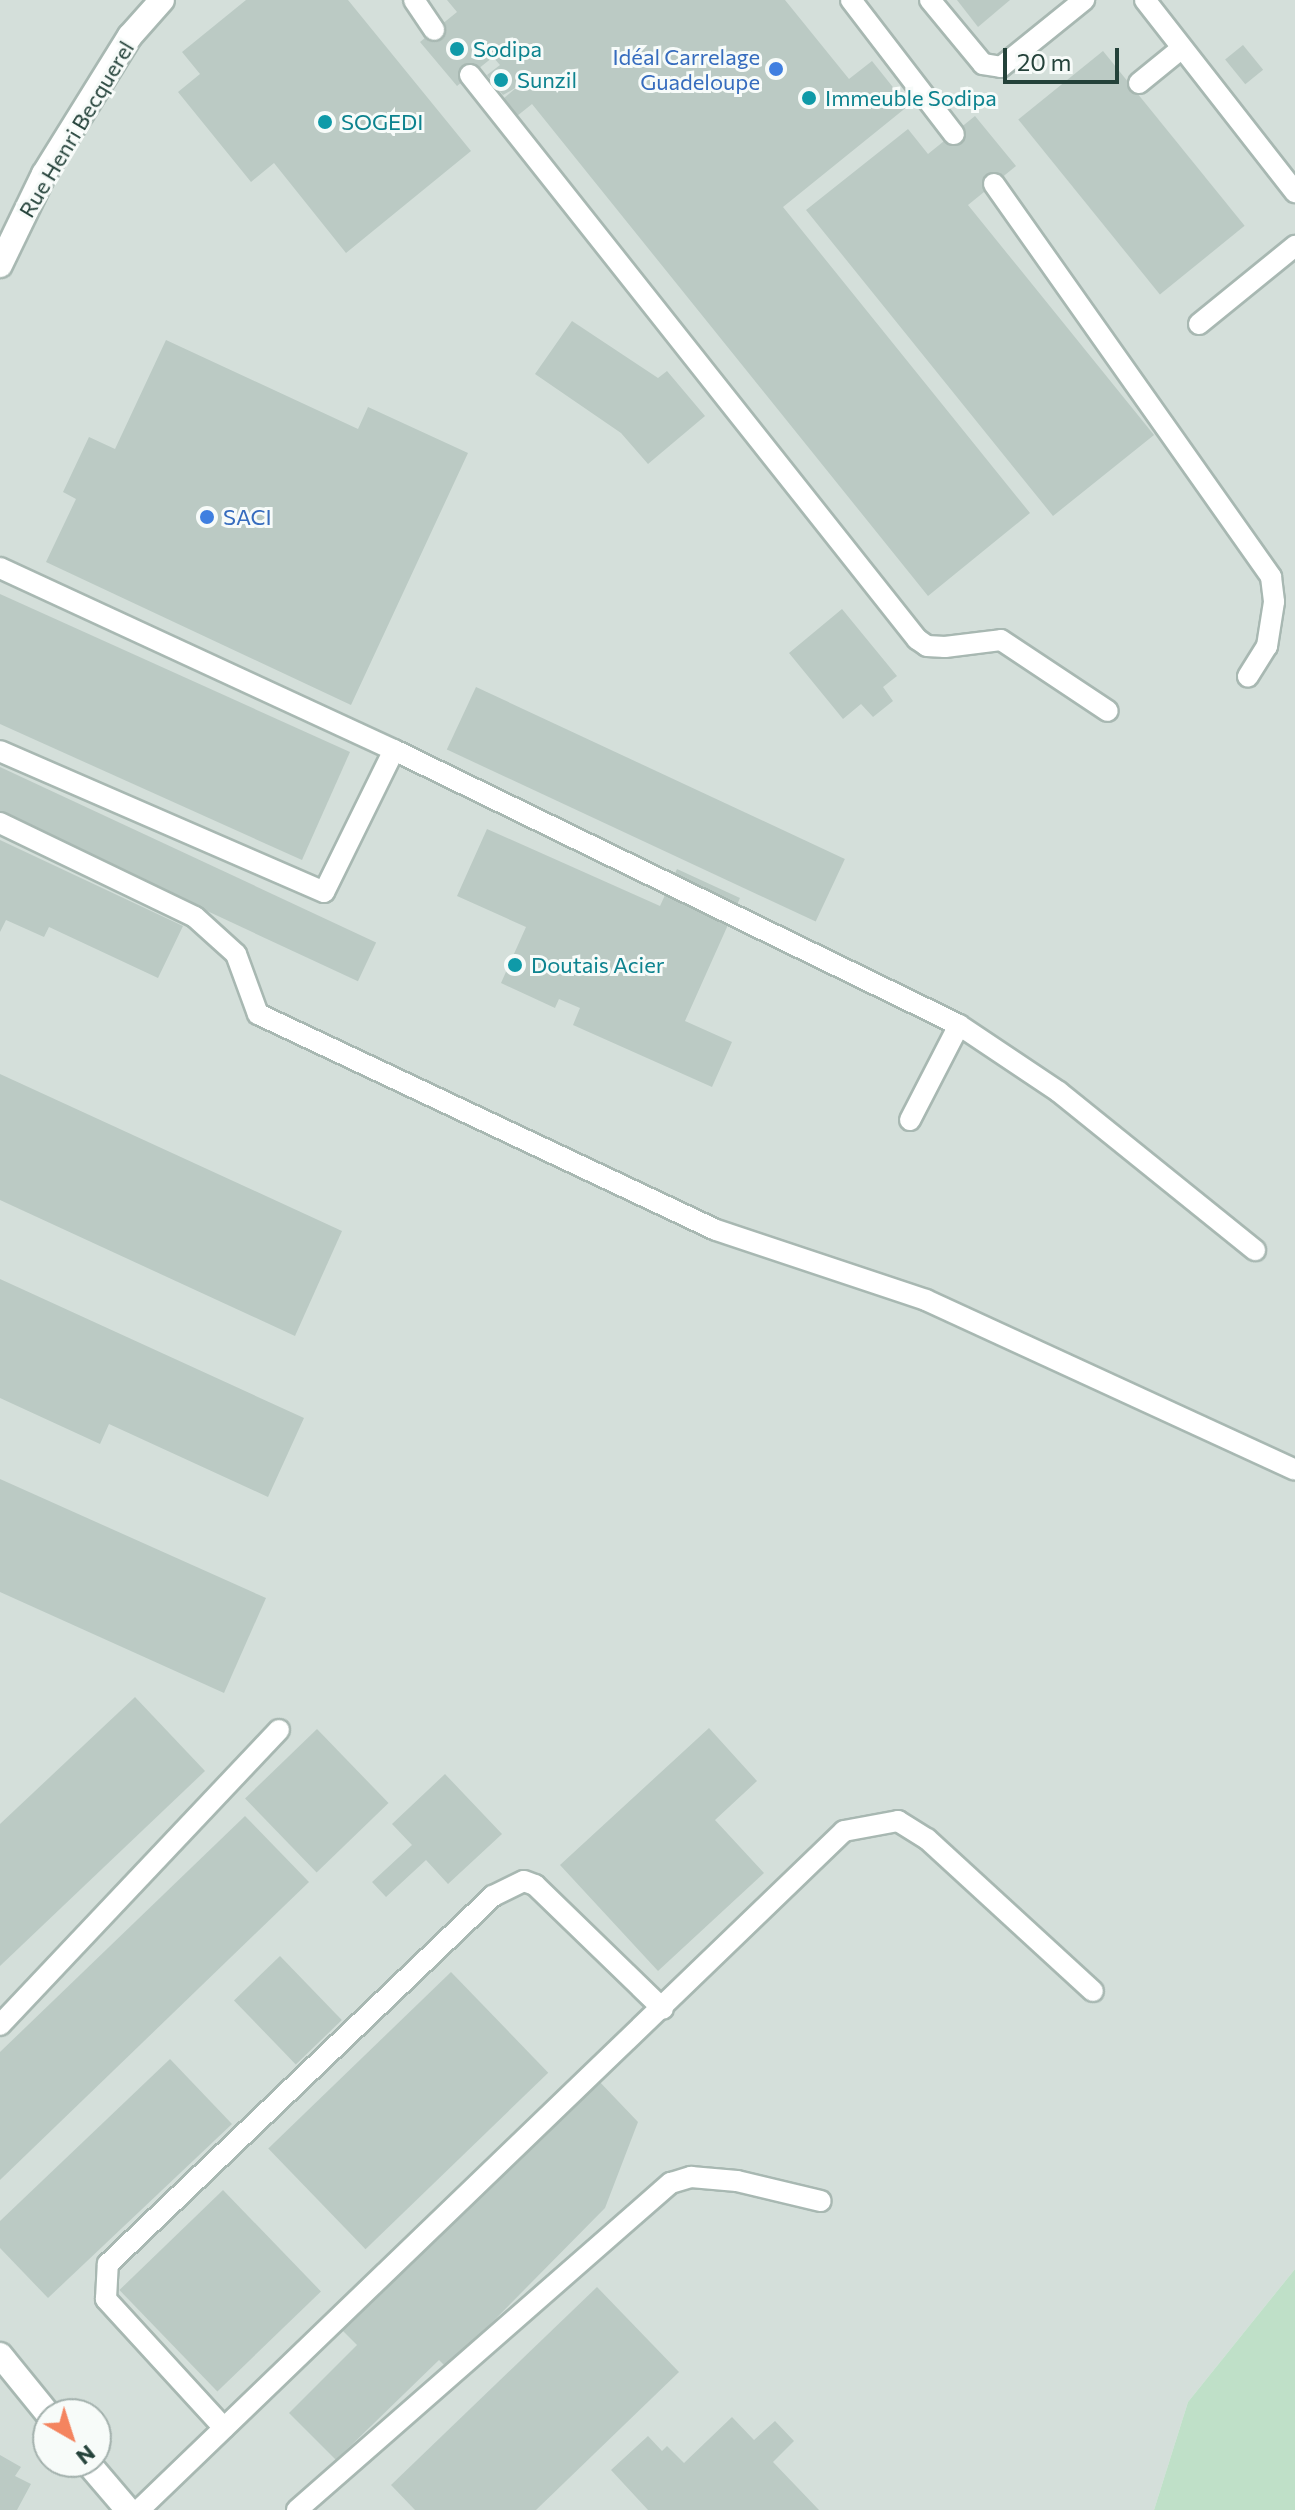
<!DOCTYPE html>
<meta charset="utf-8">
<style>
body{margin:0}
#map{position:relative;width:1295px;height:2510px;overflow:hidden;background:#e6efeb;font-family:Commissioner,sans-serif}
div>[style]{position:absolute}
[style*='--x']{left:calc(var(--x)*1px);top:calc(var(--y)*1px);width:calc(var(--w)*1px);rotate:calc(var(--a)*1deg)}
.built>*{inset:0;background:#d4dfda}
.green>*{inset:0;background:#bfe0c8}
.building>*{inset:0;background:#bbcac4;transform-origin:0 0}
.roads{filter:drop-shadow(2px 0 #a8b8b2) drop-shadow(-2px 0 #a8b8b2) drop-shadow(0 2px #a8b8b2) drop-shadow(0 -2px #a8b8b2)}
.lane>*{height:20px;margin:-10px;padding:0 10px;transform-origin:10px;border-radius:10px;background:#fff}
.street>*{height:24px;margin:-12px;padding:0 12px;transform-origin:12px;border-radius:12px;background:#fff}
.dots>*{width:22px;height:22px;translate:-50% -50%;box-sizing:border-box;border:4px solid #f7fbf9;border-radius:50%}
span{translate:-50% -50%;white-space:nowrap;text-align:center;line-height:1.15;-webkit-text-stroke:6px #f7fbf9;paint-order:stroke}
.culture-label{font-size:22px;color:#0d838f}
.left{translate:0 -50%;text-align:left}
.shop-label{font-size:22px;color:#366cbe}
.right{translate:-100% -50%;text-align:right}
.street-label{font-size:22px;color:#24423a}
.north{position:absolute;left:32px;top:2398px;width:80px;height:80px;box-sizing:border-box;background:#f7fbf9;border:2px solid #a3b1ad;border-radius:50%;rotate:141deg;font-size:22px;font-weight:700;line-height:32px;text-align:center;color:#24423a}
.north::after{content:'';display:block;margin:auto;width:28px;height:36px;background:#f4845f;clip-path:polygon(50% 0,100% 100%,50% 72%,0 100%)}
.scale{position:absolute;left:1003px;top:48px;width:116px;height:36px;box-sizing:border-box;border:4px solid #24423a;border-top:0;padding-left:10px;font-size:24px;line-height:28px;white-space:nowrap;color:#24423a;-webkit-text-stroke:6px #f7fbf9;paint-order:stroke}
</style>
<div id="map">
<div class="built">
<div style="clip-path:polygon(evenodd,0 0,1295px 0,1295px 2269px,1188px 2402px,1154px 2510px,0 2510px,0 0,48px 2414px,96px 2414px,96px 2462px,48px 2462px,48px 2414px)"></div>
</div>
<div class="green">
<div style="clip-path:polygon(1295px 2269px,1295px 2510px,1154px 2510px,1188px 2402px)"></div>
</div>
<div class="building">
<div style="clip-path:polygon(246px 0,348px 0,471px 151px,346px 253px,274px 163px,251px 182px,178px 92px,200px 74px,182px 52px)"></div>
<div style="clip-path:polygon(447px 0,785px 0,849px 79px,872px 61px,908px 106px,783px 207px,1030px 513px,928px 596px,532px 104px,517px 116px,503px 99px,517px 87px,503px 95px,487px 75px,500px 65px,493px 57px,457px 86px,420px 42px,457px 12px)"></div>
<div style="clip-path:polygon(957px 0,1010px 0,978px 27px)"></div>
<div style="left:1243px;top:45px;width:32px;height:23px;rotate:51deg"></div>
<div style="left:1103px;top:51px;width:225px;height:109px;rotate:51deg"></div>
<div style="clip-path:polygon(975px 116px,1016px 166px,968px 205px,1154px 435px,1053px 516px,806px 210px,908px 129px,928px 154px)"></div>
<div style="clip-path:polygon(572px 321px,658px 378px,667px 371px,705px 416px,648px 464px,621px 433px,535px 374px)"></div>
<div style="clip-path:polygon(166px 340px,358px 429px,368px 407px,468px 453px,351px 705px,46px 562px,76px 499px,63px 492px,89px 437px,115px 449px)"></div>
<div style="clip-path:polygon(0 594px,350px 752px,302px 860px,0 724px)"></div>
<div style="clip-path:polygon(842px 609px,897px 676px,883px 687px,893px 701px,873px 717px,861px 704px,843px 719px,789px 653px)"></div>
<div style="left:476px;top:687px;width:407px;height:69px;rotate:25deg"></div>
<div style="left:0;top:767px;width:415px;height:43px;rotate:25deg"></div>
<div style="clip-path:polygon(487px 829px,660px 906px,677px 869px,740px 898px,685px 1021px,732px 1042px,712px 1087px,573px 1025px,580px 1008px,559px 999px,555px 1008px,501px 983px,526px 927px,457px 896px)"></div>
<div style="clip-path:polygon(0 840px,183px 926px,158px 978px,49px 927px,44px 937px,6px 920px,0 932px)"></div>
<div style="clip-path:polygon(0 1074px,342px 1231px,295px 1336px,0 1200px)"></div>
<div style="clip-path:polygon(0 1279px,304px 1418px,268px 1497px,109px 1424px,100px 1444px,0 1398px)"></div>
<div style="clip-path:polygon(0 1479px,266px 1598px,224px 1693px,0 1592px)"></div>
<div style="clip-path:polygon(135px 1697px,205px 1771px,0 1966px,0 1824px)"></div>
<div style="clip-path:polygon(709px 1728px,757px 1781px,715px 1820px,764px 1873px,658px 1971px,560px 1865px)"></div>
<div style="left:317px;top:1729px;width:103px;height:100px;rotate:46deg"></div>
<div style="clip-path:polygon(445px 1774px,502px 1834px,448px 1884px,426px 1860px,386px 1897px,372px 1882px,412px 1845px,392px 1824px)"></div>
<div style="clip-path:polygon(245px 1816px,309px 1882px,0 2180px,0 2052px)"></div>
<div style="left:280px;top:1956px;width:89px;height:64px;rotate:46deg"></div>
<div style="left:451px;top:1972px;width:140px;height:254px;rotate:46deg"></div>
<div style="clip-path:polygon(170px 2059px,232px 2124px,48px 2298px,0 2248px,0 2221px)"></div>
<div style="clip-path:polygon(596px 2078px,638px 2122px,605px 2208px,447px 2368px,439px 2360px,336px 2460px,289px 2413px,357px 2345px,340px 2328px)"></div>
<div style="left:223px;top:2190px;width:141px;height:144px;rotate:46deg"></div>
<div style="clip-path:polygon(597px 2287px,679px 2372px,536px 2510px,415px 2510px,391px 2485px)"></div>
<div style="clip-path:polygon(732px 2417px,754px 2440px,775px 2421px,794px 2441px,773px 2462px,819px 2510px,648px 2510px,611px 2470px,648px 2436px,662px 2451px,667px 2446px,684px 2463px)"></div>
<div style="clip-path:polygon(0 2455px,21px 2467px,15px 2476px,31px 2484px,17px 2510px,0 2510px)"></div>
</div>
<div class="roads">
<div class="lane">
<div style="--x:414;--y:0;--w:36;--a:56"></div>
<div style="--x:851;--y:0;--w:169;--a:52.5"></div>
<div style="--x:930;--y:0;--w:83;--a:50.4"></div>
<div style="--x:983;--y:64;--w:18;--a:9"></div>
<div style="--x:1001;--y:67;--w:107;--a:-38.9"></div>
<div style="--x:1145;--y:0;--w:244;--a:52"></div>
<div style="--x:470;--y:75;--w:720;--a:51.6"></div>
<div style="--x:917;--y:639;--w:12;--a:35"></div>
<div style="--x:927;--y:646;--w:18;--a:3"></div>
<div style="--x:945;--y:647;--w:56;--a:-7.1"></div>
<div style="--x:1001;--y:640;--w:128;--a:33.6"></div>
<div style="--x:1139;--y:83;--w:55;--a:-39.1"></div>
<div style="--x:994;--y:184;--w:481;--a:54.8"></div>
<div style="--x:1271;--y:577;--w:25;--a:83"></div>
<div style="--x:1274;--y:602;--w:45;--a:99"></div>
<div style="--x:1267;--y:646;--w:36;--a:122"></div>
<div style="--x:1199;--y:324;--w:124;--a:-39.1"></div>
<div style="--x:0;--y:568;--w:434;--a:24.8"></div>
<div style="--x:394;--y:750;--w:158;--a:116.2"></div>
<div style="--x:324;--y:892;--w:353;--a:-156.5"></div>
<div style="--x:394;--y:750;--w:628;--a:25.95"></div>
<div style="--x:959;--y:1025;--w:120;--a:33.8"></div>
<div style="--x:1059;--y:1092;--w:252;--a:38.9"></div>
<div style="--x:0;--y:823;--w:216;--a:25.7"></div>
<div style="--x:195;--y:917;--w:55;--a:42.1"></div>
<div style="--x:236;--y:954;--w:64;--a:69.9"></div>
<div style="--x:258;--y:1014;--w:506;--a:25.25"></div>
<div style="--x:716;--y:1230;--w:221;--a:18.4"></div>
<div style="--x:926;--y:1300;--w:406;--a:24.7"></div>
<div style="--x:910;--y:1120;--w:107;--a:-62.7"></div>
<div style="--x:0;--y:2025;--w:406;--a:-46.6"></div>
<div style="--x:224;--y:2428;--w:175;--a:-132.5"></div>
<div style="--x:106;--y:2299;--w:35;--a:-87"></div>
<div style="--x:108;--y:2264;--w:533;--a:-43.71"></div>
<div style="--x:493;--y:1896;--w:34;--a:-26"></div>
<div style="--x:524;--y:1881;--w:12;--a:20"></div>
<div style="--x:535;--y:1885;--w:178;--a:44.1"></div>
<div style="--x:139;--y:2510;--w:979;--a:-43.92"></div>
<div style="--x:844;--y:1831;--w:55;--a:-10.5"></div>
<div style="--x:898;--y:1821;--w:34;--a:32"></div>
<div style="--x:927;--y:1839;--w:225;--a:42.5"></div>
<div style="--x:297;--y:2510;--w:497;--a:-41.2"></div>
<div style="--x:671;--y:2183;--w:21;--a:-17"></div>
<div style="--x:691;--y:2177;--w:46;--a:5"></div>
<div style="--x:737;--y:2181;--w:86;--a:13.4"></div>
</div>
<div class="street">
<div style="--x:0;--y:265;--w:101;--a:-64.2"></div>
<div style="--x:44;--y:174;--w:163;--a:-58.1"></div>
<div style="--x:130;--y:36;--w:48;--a:-48.4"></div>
<div style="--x:0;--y:2355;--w:76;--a:50.9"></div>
<div style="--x:87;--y:2462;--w:63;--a:49.5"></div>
</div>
</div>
<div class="dots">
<div style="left:457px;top:49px;background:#0f9aa8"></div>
<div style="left:776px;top:69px;background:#3f7fe0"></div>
<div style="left:501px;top:80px;background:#0f9aa8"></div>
<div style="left:809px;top:98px;background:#0f9aa8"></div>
<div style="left:325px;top:122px;background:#0f9aa8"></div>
<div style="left:207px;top:517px;background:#3f7fe0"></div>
<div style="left:515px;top:965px;background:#0f9aa8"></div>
</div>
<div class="culture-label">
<span class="left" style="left:473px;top:49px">Sodipa</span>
<span class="left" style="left:517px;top:80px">Sunzil</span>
<span class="left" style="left:825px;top:98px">Immeuble Sodipa</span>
<span class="left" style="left:341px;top:122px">SOGEDI</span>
<span class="left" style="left:531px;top:965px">Doutais Acier</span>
</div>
<div class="shop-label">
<span class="right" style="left:760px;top:69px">Idéal Carrelage<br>Guadeloupe</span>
<span class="left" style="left:223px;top:517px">SACI</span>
</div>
<div class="street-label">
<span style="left:76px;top:129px;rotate:-59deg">Rue Henri Becquerel</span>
</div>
<div class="north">N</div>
<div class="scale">20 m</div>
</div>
